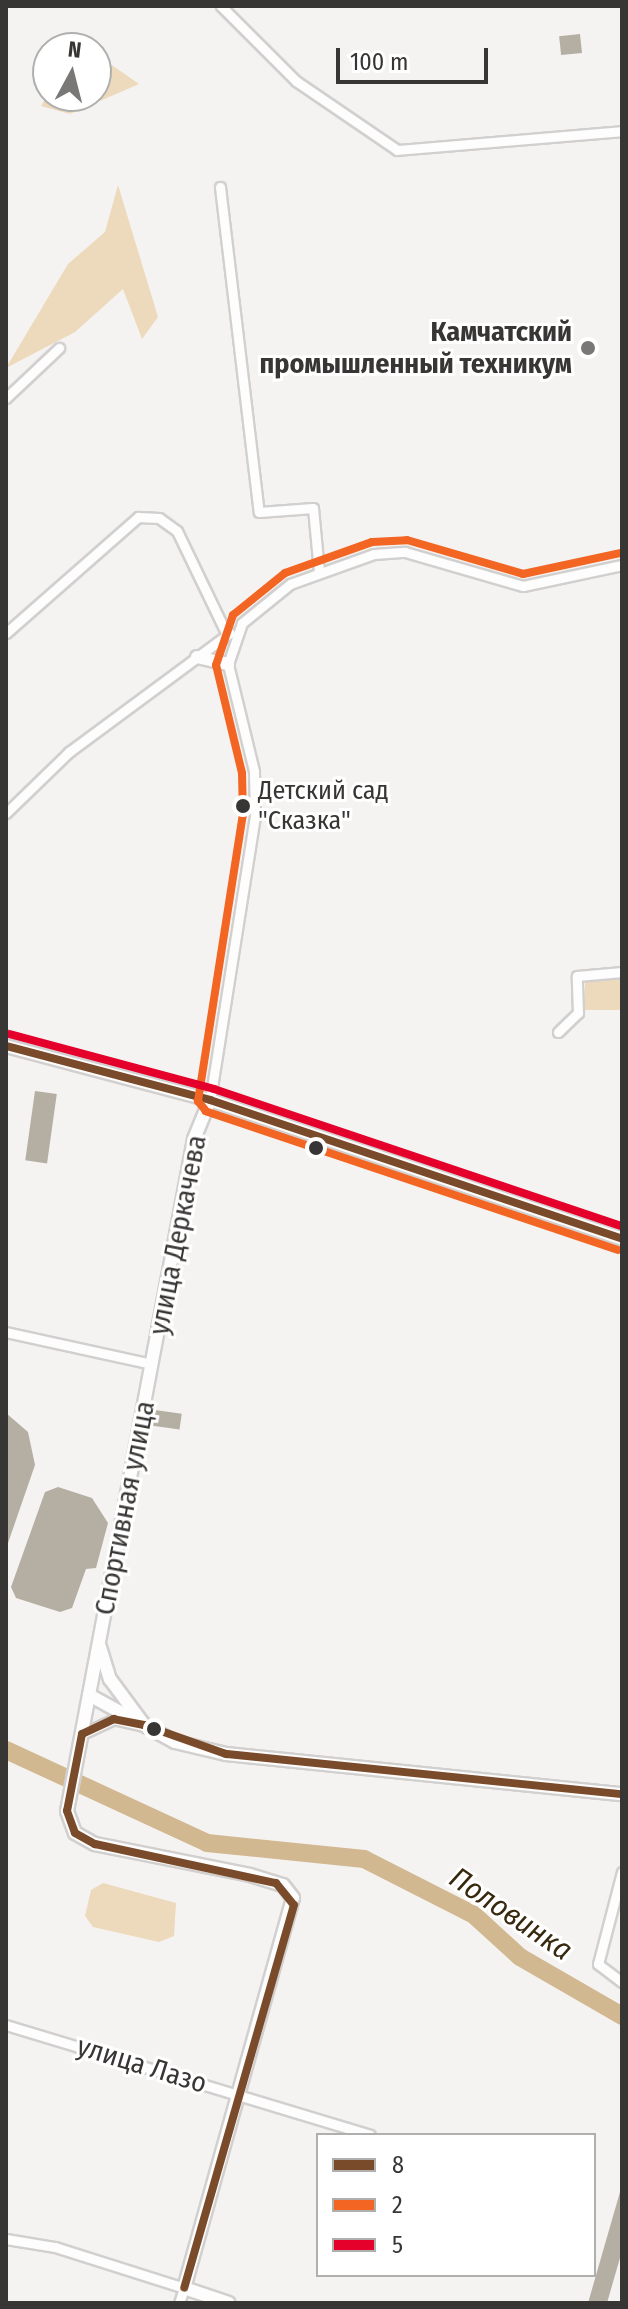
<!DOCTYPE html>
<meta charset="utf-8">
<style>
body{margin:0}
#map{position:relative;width:628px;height:2309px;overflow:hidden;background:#f5f3f1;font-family:"Fira Sans Condensed",sans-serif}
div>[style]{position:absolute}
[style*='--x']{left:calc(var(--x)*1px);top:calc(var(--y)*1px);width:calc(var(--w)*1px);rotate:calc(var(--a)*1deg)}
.green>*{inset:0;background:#edd9bb;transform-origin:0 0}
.river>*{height:18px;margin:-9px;padding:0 9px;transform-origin:9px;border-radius:9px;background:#d1b890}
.building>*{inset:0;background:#b5aea3;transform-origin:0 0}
.roads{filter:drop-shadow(2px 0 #d2d0cf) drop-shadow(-2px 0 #d2d0cf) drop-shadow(0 2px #d2d0cf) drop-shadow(0 -2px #d2d0cf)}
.street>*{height:9px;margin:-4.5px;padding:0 4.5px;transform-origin:4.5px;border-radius:4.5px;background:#fefdfd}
.secondary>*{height:12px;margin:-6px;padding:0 6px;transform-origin:6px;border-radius:6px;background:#fefdfd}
.bus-1>*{height:8px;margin:-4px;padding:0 4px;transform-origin:4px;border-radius:4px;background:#7a4b2a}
.bus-2>*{height:8px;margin:-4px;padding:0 4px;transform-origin:4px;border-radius:4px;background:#f26522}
.bus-3>*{height:8px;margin:-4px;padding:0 4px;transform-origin:4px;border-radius:4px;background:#e4002b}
.dots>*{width:22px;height:22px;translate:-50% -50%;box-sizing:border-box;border:4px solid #fff;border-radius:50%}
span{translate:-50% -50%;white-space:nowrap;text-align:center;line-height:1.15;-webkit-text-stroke:6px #fff;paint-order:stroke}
.bus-label{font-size:26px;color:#383635}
.left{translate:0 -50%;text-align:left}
.poi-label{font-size:28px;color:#383635;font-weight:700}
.right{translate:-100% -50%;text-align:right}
.street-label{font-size:28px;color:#383635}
.water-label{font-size:30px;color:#37280e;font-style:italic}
.frame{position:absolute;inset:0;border:8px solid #383635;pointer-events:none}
.legend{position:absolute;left:316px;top:2133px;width:280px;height:144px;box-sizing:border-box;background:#fff;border:2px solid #afafae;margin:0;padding:10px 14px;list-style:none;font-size:24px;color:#383635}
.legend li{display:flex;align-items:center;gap:16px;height:40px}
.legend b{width:40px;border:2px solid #afafae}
.north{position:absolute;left:32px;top:32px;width:80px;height:80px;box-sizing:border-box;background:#fff;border:2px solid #afafae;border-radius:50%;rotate:7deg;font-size:22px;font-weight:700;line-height:32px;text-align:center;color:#383635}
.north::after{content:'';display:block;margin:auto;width:28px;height:36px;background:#7a7877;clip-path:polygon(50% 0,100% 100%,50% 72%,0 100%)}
.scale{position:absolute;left:336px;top:48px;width:152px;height:36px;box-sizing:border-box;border:4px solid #383635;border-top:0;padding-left:10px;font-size:24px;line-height:28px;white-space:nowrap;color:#383635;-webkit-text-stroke:6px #fff;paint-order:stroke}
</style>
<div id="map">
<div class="green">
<div style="clip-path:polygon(96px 54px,139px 84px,70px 114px,41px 106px,48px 94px,96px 96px)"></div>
<div style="clip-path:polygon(118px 185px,158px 317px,142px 339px,123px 289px,75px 332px,6px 368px,68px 264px,105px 232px)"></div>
<div style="left:622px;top:977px;width:33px;height:37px;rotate:90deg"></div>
<div style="clip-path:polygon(103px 1883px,176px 1903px,174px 1936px,159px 1942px,93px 1927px,85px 1916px,91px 1890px)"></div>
</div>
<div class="river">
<div style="--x:6;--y:1750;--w:221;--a:24.8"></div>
<div style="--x:207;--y:1843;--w:158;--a:5.8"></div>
<div style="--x:364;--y:1859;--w:123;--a:27"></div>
<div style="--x:474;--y:1915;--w:62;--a:42.4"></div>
<div style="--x:520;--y:1957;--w:118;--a:30"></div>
</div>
<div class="building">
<div style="left:580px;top:34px;width:19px;height:21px;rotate:84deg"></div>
<div style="left:35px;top:1091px;width:22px;height:70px;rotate:8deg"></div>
<div style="left:155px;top:1410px;width:27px;height:16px;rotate:8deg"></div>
<div style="clip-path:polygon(6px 1413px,28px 1432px,35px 1465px,7px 1546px)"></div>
<div style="clip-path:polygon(58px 1487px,92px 1498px,108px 1523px,96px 1568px,86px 1569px,72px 1608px,60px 1612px,16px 1598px,11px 1587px,45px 1492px)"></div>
<div style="clip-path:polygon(620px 2192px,622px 2251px,607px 2303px,588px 2303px)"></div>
</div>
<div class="roads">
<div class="street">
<div style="--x:221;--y:6;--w:106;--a:45"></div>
<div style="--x:296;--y:81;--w:122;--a:34.3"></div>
<div style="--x:397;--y:150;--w:226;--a:-4.8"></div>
<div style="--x:220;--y:187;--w:327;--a:83.2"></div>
<div style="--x:259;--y:512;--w:54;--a:-4.2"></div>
<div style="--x:313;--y:508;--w:63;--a:84.6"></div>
<div style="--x:6;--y:398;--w:73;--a:-43.3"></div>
<div style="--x:6;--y:633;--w:176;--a:-41.3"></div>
<div style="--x:138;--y:517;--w:21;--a:3"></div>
<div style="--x:159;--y:518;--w:22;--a:36"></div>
<div style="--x:177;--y:531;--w:115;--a:64.3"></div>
<div style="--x:6;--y:813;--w:88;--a:-44.1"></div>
<div style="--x:69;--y:752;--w:200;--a:-36.5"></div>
<div style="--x:558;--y:1032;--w:28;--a:-44"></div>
<div style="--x:578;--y:1013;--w:37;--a:-92"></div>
<div style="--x:577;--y:976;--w:45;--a:-5.1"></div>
<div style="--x:210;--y:1100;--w:288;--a:-81"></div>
<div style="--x:255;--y:816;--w:45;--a:-91.3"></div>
<div style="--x:254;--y:771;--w:110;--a:-103.7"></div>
<div style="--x:228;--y:664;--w:43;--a:-71.1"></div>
<div style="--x:242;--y:623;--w:62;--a:-39.1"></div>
<div style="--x:290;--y:584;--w:89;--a:-19.7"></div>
<div style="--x:374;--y:554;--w:31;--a:-4"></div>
<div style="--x:405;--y:552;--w:123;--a:16.1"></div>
<div style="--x:523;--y:586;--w:101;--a:-12"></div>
<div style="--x:6;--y:1332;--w:149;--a:12.4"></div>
<div style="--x:82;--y:1734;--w:35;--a:-25"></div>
<div style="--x:114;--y:1719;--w:28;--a:13"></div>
<div style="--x:622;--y:1872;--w:95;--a:104.6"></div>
<div style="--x:598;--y:1964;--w:30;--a:37"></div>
<div style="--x:6;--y:2025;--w:380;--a:16.8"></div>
<div style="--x:6;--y:2239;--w:50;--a:9.3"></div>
<div style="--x:55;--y:2247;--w:135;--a:17.6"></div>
<div style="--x:184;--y:2288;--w:16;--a:108"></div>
</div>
<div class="secondary">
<div style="--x:197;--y:657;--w:32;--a:13"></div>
<div style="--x:6;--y:1046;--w:211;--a:14.8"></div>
<div style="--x:210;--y:1100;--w:435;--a:18.6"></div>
<div style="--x:210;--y:1100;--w:42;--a:112.3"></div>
<div style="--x:194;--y:1139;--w:684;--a:100.7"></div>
<div style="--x:67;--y:1811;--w:23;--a:70"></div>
<div style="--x:75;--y:1833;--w:23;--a:29"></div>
<div style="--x:95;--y:1844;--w:158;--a:11.3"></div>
<div style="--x:250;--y:1875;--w:34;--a:17"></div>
<div style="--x:283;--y:1885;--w:16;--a:52"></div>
<div style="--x:293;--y:1898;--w:405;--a:105.6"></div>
<div style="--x:184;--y:2288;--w:47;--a:18.4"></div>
<div style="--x:100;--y:1647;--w:34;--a:73"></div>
<div style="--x:110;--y:1679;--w:57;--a:53.5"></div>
<div style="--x:89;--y:1695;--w:98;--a:28.7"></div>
<div style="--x:175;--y:1742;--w:52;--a:13.2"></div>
<div style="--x:226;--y:1754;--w:398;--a:5.8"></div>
</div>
</div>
<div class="bus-1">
<div style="--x:6;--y:1046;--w:211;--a:14.8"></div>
<div style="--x:210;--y:1100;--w:435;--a:18.6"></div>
<div style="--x:144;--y:1725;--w:31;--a:-169"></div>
<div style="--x:114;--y:1719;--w:35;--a:155"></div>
<div style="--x:82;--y:1734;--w:78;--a:101"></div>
<div style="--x:67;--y:1811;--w:23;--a:70"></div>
<div style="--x:75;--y:1833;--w:23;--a:29"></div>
<div style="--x:95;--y:1844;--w:185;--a:12.2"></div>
<div style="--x:276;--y:1883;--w:28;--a:51"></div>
<div style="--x:294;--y:1905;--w:398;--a:106"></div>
<div style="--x:144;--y:1725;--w:87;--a:19.5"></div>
<div style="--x:226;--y:1754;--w:398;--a:5.8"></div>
</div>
<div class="bus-2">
<div style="--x:618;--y:1250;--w:435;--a:-161.4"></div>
<div style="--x:206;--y:1111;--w:13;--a:-129"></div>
<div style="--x:198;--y:1101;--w:290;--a:-81.1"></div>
<div style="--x:243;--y:815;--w:42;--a:-91.4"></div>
<div style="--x:242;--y:773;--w:111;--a:-103.5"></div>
<div style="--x:216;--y:665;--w:53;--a:-71.2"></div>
<div style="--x:233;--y:615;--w:67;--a:-38.9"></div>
<div style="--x:285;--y:573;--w:92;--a:-19.6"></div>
<div style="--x:372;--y:542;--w:35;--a:-3"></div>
<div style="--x:407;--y:540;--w:121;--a:16.3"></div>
<div style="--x:523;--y:574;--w:99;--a:-12.2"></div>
</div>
<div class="bus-3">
<div style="--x:9;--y:1034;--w:212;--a:15"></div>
<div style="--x:214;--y:1089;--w:430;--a:18.6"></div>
</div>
<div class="dots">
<div style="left:588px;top:348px;background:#7a7877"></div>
<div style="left:243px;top:806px;background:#383635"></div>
<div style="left:316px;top:1148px;background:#383635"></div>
<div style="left:154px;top:1729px;background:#383635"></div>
</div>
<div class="bus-label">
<span class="left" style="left:258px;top:806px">Детский сад<br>"Сказка"</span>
</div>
<div class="poi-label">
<span class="right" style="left:572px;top:348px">Камчатский<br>промышленный техникум</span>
</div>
<div class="street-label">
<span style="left:178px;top:1235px;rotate:-79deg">улица Деркачева</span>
<span style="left:125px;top:1508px;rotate:-79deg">Спортивная улица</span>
<span style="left:142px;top:2065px;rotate:17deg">улица Лазо</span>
</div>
<div class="water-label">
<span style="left:511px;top:1914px;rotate:34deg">Половинка</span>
</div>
<div class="frame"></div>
<ul class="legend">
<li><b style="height:10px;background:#7a4b2a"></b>8</li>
<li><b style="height:10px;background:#f26522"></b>2</li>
<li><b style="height:10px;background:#e4002b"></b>5</li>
</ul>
<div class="north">N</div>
<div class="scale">100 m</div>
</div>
